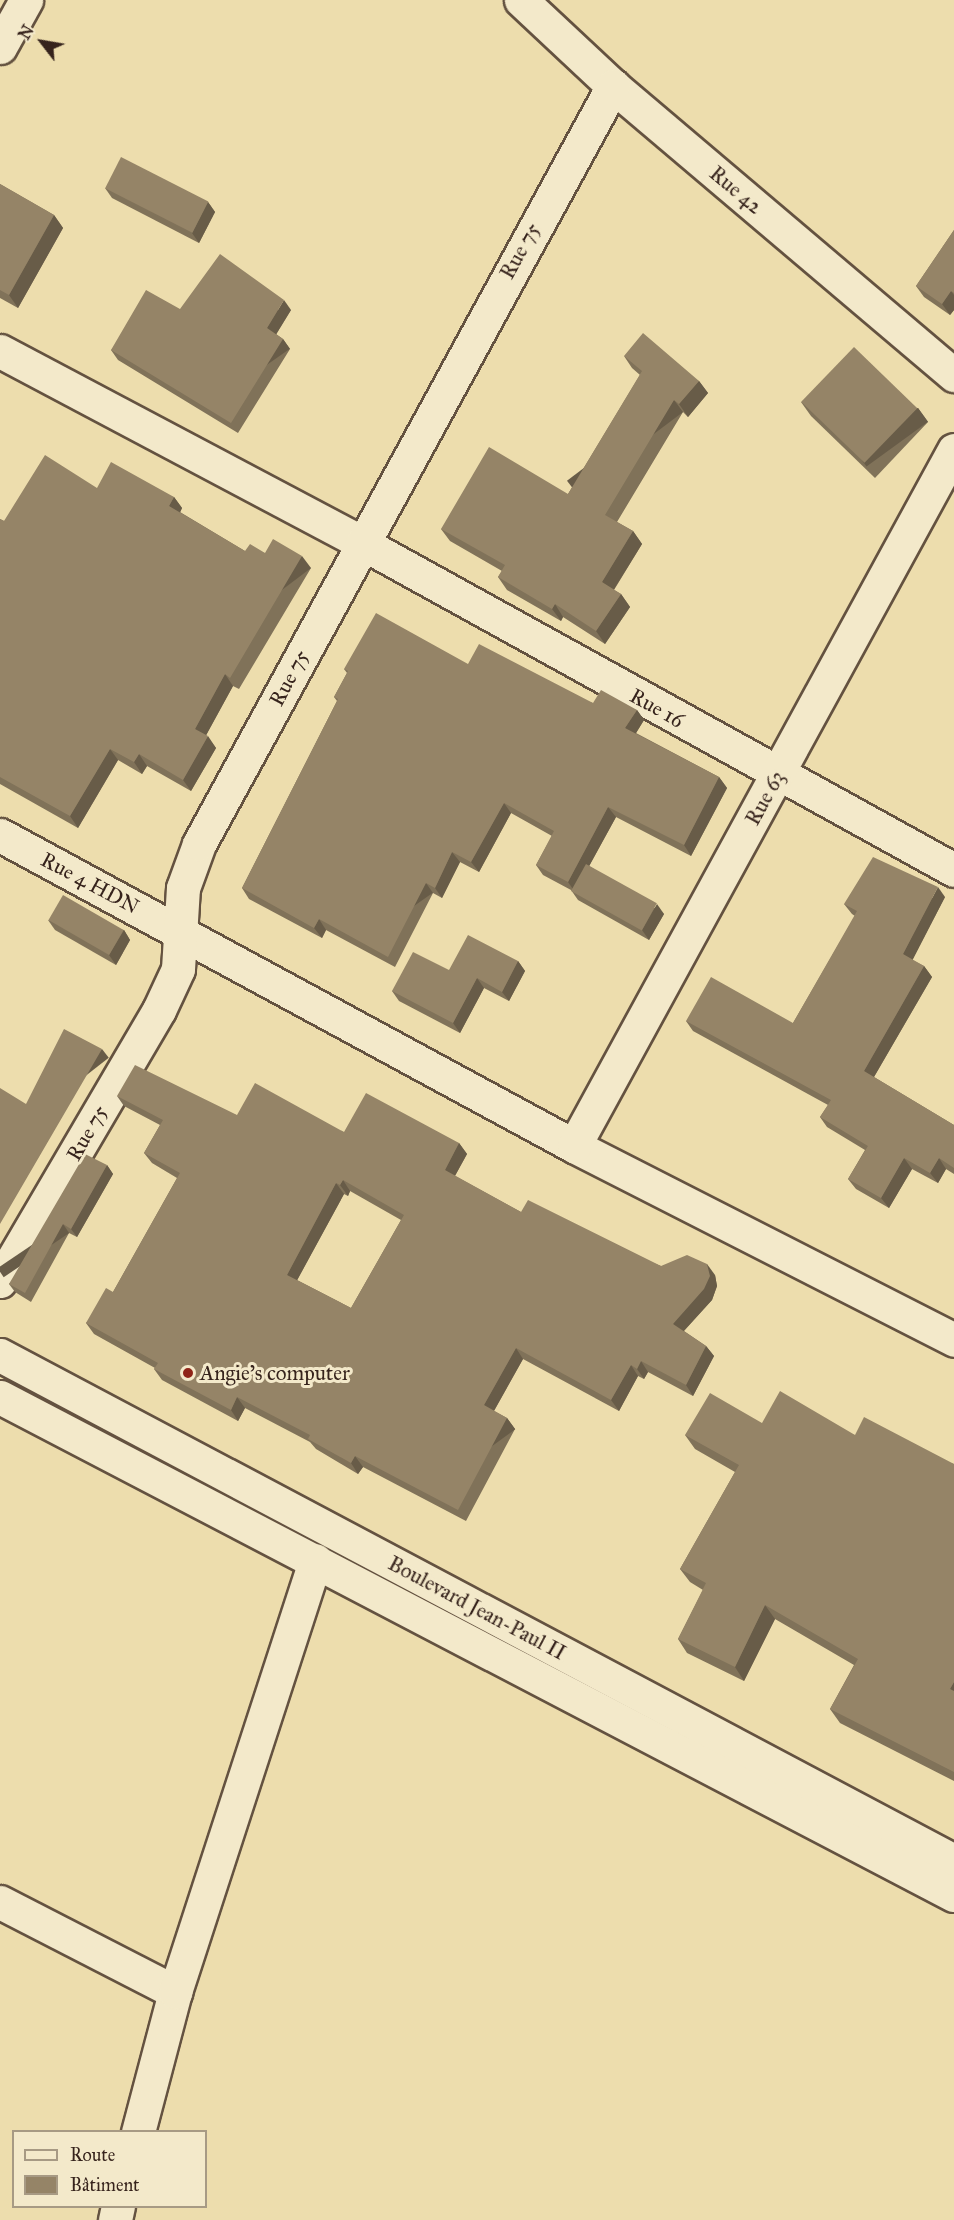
<!DOCTYPE html>
<meta charset="utf-8">
<style>
body{margin:0}
#map{position:relative;width:954px;height:2220px;overflow:hidden;background:#edddad;font-family:"IM FELL Great Primer",serif}
div>[style]{position:absolute}
[style*='--x']{left:calc(var(--x)*1px);top:calc(var(--y)*1px);width:calc(var(--w)*1px);rotate:calc(var(--a)*1deg)}
.roads{filter:drop-shadow(2px 0 #645240) drop-shadow(-2px 0 #645240) drop-shadow(0 2px #645240) drop-shadow(0 -2px #645240)}
.street>*{height:33px;margin:-16.5px;padding:0 16.5px;transform-origin:16.5px;border-radius:16.5px;background:#f3e9ca}
.secondary>*{height:33px;margin:-16.5px;padding:0 16.5px;transform-origin:16.5px;border-radius:16.5px;background:#f3e9ca}
.wall>*{inset:0;background:#807259}
.shaded-wall>*{inset:0;background:#685c48;transform-origin:0 0}
.building>*{inset:0;background:#958467;transform-origin:0 0}
.dots>*{width:16px;height:16px;translate:-50% -50%;box-sizing:border-box;border:3px solid #f3e9ca;border-radius:50%}
span{translate:-50% -50%;white-space:nowrap;text-align:center;line-height:1.15;-webkit-text-stroke:6px #f3e9ca;paint-order:stroke}
.street-label{font-size:21px;color:#36231c}
.poi-label{font-size:21px;color:#36231c}
.left{translate:0 -50%;text-align:left}
.legend{position:absolute;left:12px;top:2130px;width:195px;height:78px;box-sizing:border-box;background:#f3e9ca;border:2px solid #a79a84;margin:0;padding:8px 10px;list-style:none;font-size:18px;color:#36231c}
.legend li{display:flex;align-items:center;gap:12px;height:30px}
.legend b{width:30px;border:2px solid #a79a84}
.north{position:absolute;left:12px;top:12px;width:60px;height:60px;-webkit-text-stroke:4px #f3e9ca;paint-order:stroke;rotate:301deg;font-size:16px;font-weight:700;line-height:24px;text-align:center;color:#36231c}
.north::after{content:'';display:block;margin:auto;width:21px;height:27px;background:#36231c;clip-path:polygon(50% 0,100% 100%,50% 72%,0 100%)}
</style>
<div id="map">
<div class="roads">
<div class="street">
<div style="--x:521;--y:0;--w:126;--a:43.1"></div>
<div style="--x:613;--y:86;--w:447;--a:40.3"></div>
<div style="--x:0;--y:47;--w:54;--a:-61"></div>
<div style="--x:0;--y:351;--w:410;--a:27.9"></div>
<div style="--x:362;--y:543;--w:676;--a:28.91"></div>
<div style="--x:0;--y:835;--w:653;--a:28.45"></div>
<div style="--x:574;--y:1146;--w:427;--a:27"></div>
<div style="--x:574;--y:1146;--w:793;--a:-61.37"></div>
<div style="--x:0;--y:1281;--w:314;--a:-59.6"></div>
<div style="--x:159;--y:1010;--w:45;--a:-65.1"></div>
<div style="--x:178;--y:969;--w:81;--a:-86.5"></div>
<div style="--x:183;--y:888;--w:47;--a:-70"></div>
<div style="--x:199;--y:844;--w:864;--a:-61.36"></div>
<div style="--x:0;--y:1902;--w:197;--a:27.2"></div>
<div style="--x:138;--y:2132;--w:145;--a:-75.2"></div>
<div style="--x:175;--y:1992;--w:454;--a:-72"></div>
<div style="--x:115;--y:2220;--w:14;--a:-78"></div>
</div>
<div class="secondary">
<div style="--x:0;--y:1355;--w:1080;--a:27.94"></div>
<div style="--x:0;--y:1397;--w:1076;--a:27.57"></div>
</div>
</div>
<div class="wall">
<div style="clip-path:polygon(0 184px,54px 215px,63px 228px,18px 308px,0 298px)"></div>
<div style="clip-path:polygon(105px 188px,208px 202px,215px 212px,199px 243px,112px 198px)"></div>
<div style="clip-path:polygon(954px 230px,954px 310px,950px 315px,924px 297px,916px 286px)"></div>
<div style="clip-path:polygon(180px 309px,291px 310px,276px 334px,283px 339px,290px 349px,238px 433px,118px 360px,111px 350px)"></div>
<div style="clip-path:polygon(624px 356px,699px 381px,708px 393px,688px 417px,683px 412px,617px 522px,633px 531px,642px 544px,614px 590px,621px 594px,630px 607px,605px 644px,563px 617px,561px 621px,507px 590px,498px 577px,502px 571px,450px 541px,441px 529px,568px 494px,640px 375px,632px 368px)"></div>
<div style="clip-path:polygon(801px 402px,918px 408px,928px 422px,875px 478px,811px 416px)"></div>
<div style="clip-path:polygon(97px 488px,174px 497px,182px 508px,180px 512px,245px 551px,265px 553px,311px 568px,239px 689px,233px 686px,206px 735px,216px 748px,191px 791px,147px 766px,142px 774px,118px 760px,78px 828px,0 784px,0 519px,4px 521px)"></div>
<div style="clip-path:polygon(468px 664px,593px 703px,637px 710px,644px 720px,636px 733px,719px 777px,727px 788px,691px 856px,616px 817px,589px 866px,664px 914px,649px 940px,578px 900px,571px 890px,543px 875px,536px 865px,552px 836px,511px 813px,479px 872px,460px 862px,442px 898px,433px 893px,395px 967px,326px 930px,322px 938px,249px 899px,242px 888px,337px 701px,334px 697px,347px 673px,344px 669px)"></div>
<div style="clip-path:polygon(945px 897px,912px 960px,924px 966px,932px 977px,874px 1077px,954px 1125px,954px 1174px,946px 1169px,938px 1183px,912px 1169px,889px 1208px,856px 1189px,848px 1179px,865px 1150px,827px 1127px,820px 1117px,828px 1105px,693px 1031px,686px 1021px,793px 1023px,855px 916px,852px 914px,844px 904px)"></div>
<div style="clip-path:polygon(48px 920px,124px 930px,130px 940px,116px 965px,55px 930px)"></div>
<div style="clip-path:polygon(518px 961px,525px 971px,509px 1001px,484px 988px,460px 1033px,399px 1001px,392px 991px,449px 970px)"></div>
<div style="clip-path:polygon(evenodd,117px 1096px,344px 1132px,459px 1143px,467px 1154px,455px 1176px,521px 1212px,661px 1266px,715px 1275px,717px 1286px,712px 1300px,684px 1331px,706px 1346px,714px 1356px,693px 1396px,648px 1372px,644px 1379px,638px 1376px,619px 1411px,523px 1359px,494px 1411px,507px 1418px,515px 1429px,466px 1521px,363px 1467px,358px 1474px,316px 1449px,310px 1442px,245px 1408px,238px 1421px,162px 1380px,154px 1369px,155px 1368px,94px 1334px,86px 1323px,113px 1292px,177px 1178px,152px 1163px,144px 1153px,160px 1125px,124px 1106px,117px 1096px,350px 1191px,401px 1220px,351px 1308px,297px 1280px,344px 1194px,348px 1196px,350px 1191px)"></div>
<div style="clip-path:polygon(107px 1165px,113px 1174px,77px 1237px,69px 1233px,31px 1302px,15px 1292px,9px 1284px)"></div>
<div style="clip-path:polygon(762px 1423px,855px 1435px,954px 1464px,954px 1781px,840px 1723px,830px 1709px,854px 1665px,775px 1619px,744px 1681px,687px 1653px,678px 1639px,703px 1590px,690px 1582px,680px 1569px,735px 1472px,695px 1449px,685px 1435px)"></div>
</div>
<div class="shaded-wall">
<div style="clip-path:polygon(208px 202px,215px 212px,199px 243px,192px 233px)"></div>
<div style="clip-path:polygon(54px 215px,63px 228px,18px 308px,9px 295px)"></div>
<div style="clip-path:polygon(951px 291px,954px 295px,954px 310px,950px 315px,942px 304px)"></div>
<div style="clip-path:polygon(284px 300px,291px 310px,274px 338px,267px 328px)"></div>
<div style="left:283px;top:339px;width:12px;height:99px;rotate:55deg"></div>
<div style="clip-path:polygon(699px 381px,708px 393px,688px 417px,679px 404px)"></div>
<div style="left:674px;top:400px;width:15px;height:134px;rotate:53deg"></div>
<div style="left:918px;top:408px;width:17px;height:76px;rotate:54deg"></div>
<div style="clip-path:polygon(174px 497px,182px 508px,178px 517px,169px 506px)"></div>
<div style="clip-path:polygon(633px 531px,642px 544px,611px 594px,602px 582px)"></div>
<div style="left:302px;top:556px;width:15px;height:142px;rotate:53deg"></div>
<div style="clip-path:polygon(621px 594px,630px 607px,605px 644px,596px 631px)"></div>
<div style="clip-path:polygon(555px 604px,563px 617px,561px 621px,552px 609px)"></div>
<div style="clip-path:polygon(225px 674px,233px 686px,203px 741px,195px 729px)"></div>
<div style="clip-path:polygon(637px 710px,644px 720px,633px 738px,625px 728px)"></div>
<div style="clip-path:polygon(208px 736px,216px 748px,191px 791px,183px 780px)"></div>
<div style="clip-path:polygon(110px 749px,118px 760px,78px 828px,70px 816px)"></div>
<div style="clip-path:polygon(139px 754px,147px 766px,142px 774px,134px 762px)"></div>
<div style="clip-path:polygon(719px 777px,727px 788px,691px 856px,684px 845px)"></div>
<div style="clip-path:polygon(504px 803px,511px 813px,479px 872px,471px 862px)"></div>
<div style="clip-path:polygon(608px 807px,616px 817px,575px 892px,568px 882px)"></div>
<div style="clip-path:polygon(452px 852px,460px 862px,442px 898px,435px 888px)"></div>
<div style="left:426px;top:883px;width:12px;height:83px;rotate:55deg"></div>
<div style="clip-path:polygon(938px 887px,945px 897px,910px 965px,903px 954px)"></div>
<div style="clip-path:polygon(657px 904px,664px 914px,649px 940px,642px 930px)"></div>
<div style="clip-path:polygon(319px 919px,326px 930px,322px 938px,314px 928px)"></div>
<div style="clip-path:polygon(124px 930px,130px 940px,116px 965px,109px 955px)"></div>
<div style="clip-path:polygon(518px 961px,525px 971px,509px 1001px,502px 992px)"></div>
<div style="clip-path:polygon(924px 966px,932px 977px,871px 1082px,864px 1071px)"></div>
<div style="clip-path:polygon(477px 978px,484px 988px,460px 1033px,453px 1023px)"></div>
<div style="left:102px;top:1049px;width:11px;height:203px;rotate:52deg"></div>
<div style="clip-path:polygon(459px 1143px,467px 1154px,452px 1181px,445px 1170px)"></div>
<div style="clip-path:polygon(904px 1158px,912px 1169px,889px 1208px,881px 1198px)"></div>
<div style="clip-path:polygon(939px 1158px,946px 1169px,938px 1183px,930px 1173px)"></div>
<div style="clip-path:polygon(107px 1165px,113px 1174px,77px 1237px,71px 1229px)"></div>
<div style="clip-path:polygon(343px 1180px,350px 1191px,348px 1196px,340px 1185px)"></div>
<div style="clip-path:polygon(336px 1183px,344px 1194px,294px 1286px,287px 1275px)"></div>
<div style="left:63px;top:1224px;width:11px;height:79px;rotate:56deg"></div>
<div style="clip-path:polygon(707px 1264px,715px 1275px,717px 1286px,712px 1300px,680px 1335px,673px 1324px)"></div>
<div style="clip-path:polygon(706px 1346px,714px 1356px,693px 1396px,686px 1385px)"></div>
<div style="clip-path:polygon(516px 1348px,523px 1359px,491px 1416px,484px 1405px)"></div>
<div style="clip-path:polygon(641px 1361px,648px 1372px,644px 1379px,637px 1369px)"></div>
<div style="clip-path:polygon(631px 1365px,638px 1376px,619px 1411px,611px 1400px)"></div>
<div style="clip-path:polygon(237px 1397px,245px 1408px,238px 1421px,231px 1410px)"></div>
<div style="left:507px;top:1418px;width:14px;height:104px;rotate:54deg"></div>
<div style="clip-path:polygon(355px 1456px,363px 1467px,358px 1474px,351px 1463px)"></div>
<div style="clip-path:polygon(765px 1605px,775px 1619px,744px 1681px,735px 1667px)"></div>
<div style="clip-path:polygon(954px 1682px,954px 1694px,950px 1689px)"></div>
</div>
<div class="building">
<div style="left:121px;top:157px;width:98px;height:35px;rotate:27deg"></div>
<div style="clip-path:polygon(0 184px,54px 215px,9px 295px,0 290px)"></div>
<div style="clip-path:polygon(954px 230px,954px 293px,951px 291px,942px 304px,916px 286px)"></div>
<div style="clip-path:polygon(220px 254px,284px 300px,267px 328px,283px 339px,231px 423px,111px 350px,146px 290px,180px 309px)"></div>
<div style="clip-path:polygon(643px 333px,699px 381px,679px 404px,674px 400px,605px 515px,633px 531px,602px 582px,621px 594px,596px 631px,555px 604px,552px 609px,498px 577px,505px 565px,441px 529px,489px 447px,568px 494px,642px 371px,624px 356px)"></div>
<div style="left:854px;top:347px;width:88px;height:76px;rotate:44deg"></div>
<div style="clip-path:polygon(45px 455px,97px 488px,111px 462px,174px 497px,169px 506px,245px 551px,250px 544px,265px 553px,273px 539px,302px 556px,230px 678px,225px 674px,195px 729px,208px 736px,183px 780px,139px 754px,134px 762px,110px 749px,70px 816px,0 777px,0 519px,4px 521px)"></div>
<div style="clip-path:polygon(376px 613px,468px 664px,479px 644px,593px 703px,601px 690px,637px 710px,625px 728px,719px 777px,684px 845px,608px 807px,568px 882px,536px 865px,554px 831px,504px 803px,471px 862px,452px 852px,435px 888px,426px 883px,388px 957px,319px 919px,314px 928px,242px 888px,338px 699px,334px 697px,348px 671px,344px 669px)"></div>
<div style="clip-path:polygon(873px 857px,938px 887px,903px 954px,924px 966px,864px 1071px,954px 1125px,954px 1168px,939px 1158px,930px 1173px,904px 1158px,881px 1198px,848px 1179px,868px 1146px,820px 1117px,831px 1100px,686px 1021px,711px 977px,793px 1023px,857px 911px,844px 904px)"></div>
<div style="left:586px;top:864px;width:81px;height:31px;rotate:29deg"></div>
<div style="left:63px;top:895px;width:70px;height:29px;rotate:30deg"></div>
<div style="clip-path:polygon(468px 935px,518px 961px,502px 992px,477px 978px,453px 1023px,392px 991px,413px 952px,449px 970px)"></div>
<div style="clip-path:polygon(64px 1029px,102px 1049px,0 1224px,0 1088px,26px 1104px)"></div>
<div style="clip-path:polygon(evenodd,135px 1065px,237px 1115px,255px 1083px,344px 1132px,366px 1093px,459px 1143px,445px 1170px,521px 1212px,528px 1200px,661px 1266px,687px 1255px,707px 1264px,710px 1276px,704px 1289px,673px 1324px,706px 1346px,686px 1385px,641px 1361px,637px 1369px,631px 1365px,611px 1400px,516px 1348px,484px 1405px,507px 1418px,458px 1510px,355px 1456px,351px 1463px,308px 1439px,310px 1435px,237px 1397px,231px 1410px,154px 1369px,158px 1363px,86px 1323px,106px 1288px,113px 1292px,180px 1173px,144px 1153px,163px 1120px,117px 1096px,135px 1065px,343px 1180px,404px 1215px,351px 1308px,287px 1275px,336px 1183px,340px 1185px,343px 1180px)"></div>
<div style="clip-path:polygon(85px 1154px,107px 1165px,71px 1229px,63px 1224px,25px 1293px,9px 1284px)"></div>
<div style="clip-path:polygon(780px 1391px,855px 1435px,864px 1417px,954px 1464px,954px 1682px,950px 1689px,954px 1691px,954px 1772px,830px 1709px,858px 1659px,765px 1605px,735px 1667px,678px 1639px,706px 1583px,680px 1569px,739px 1465px,685px 1435px,710px 1393px,762px 1423px)"></div>
</div>
<div class="dots">
<div style="left:188px;top:1373px;background:#8f2418"></div>
</div>
<div class="street-label">
<span style="left:736px;top:190px;rotate:40deg">Rue 42</span>
<span style="left:520px;top:251px;rotate:-61deg">Rue 75</span>
<span style="left:289px;top:678px;rotate:-62deg">Rue 75</span>
<span style="left:657px;top:708px;rotate:29deg">Rue 16</span>
<span style="left:765px;top:798px;rotate:-61deg">Rue 63</span>
<span style="left:90px;top:883px;rotate:28deg">Rue 4 HDN</span>
<span style="left:87px;top:1133px;rotate:-60deg">Rue 75</span>
<span style="left:477px;top:1608px;rotate:28deg">Boulevard Jean-Paul II</span>
</div>
<div class="poi-label">
<span class="left" style="left:200px;top:1373px">Angie's computer</span>
</div>
<ul class="legend">
<li><b style="height:8px;background:#f3e9ca"></b>Route</li>
<li><b style="height:16px;background:#958467"></b>Bâtiment</li>
</ul>
<div class="north">N</div>
</div>
